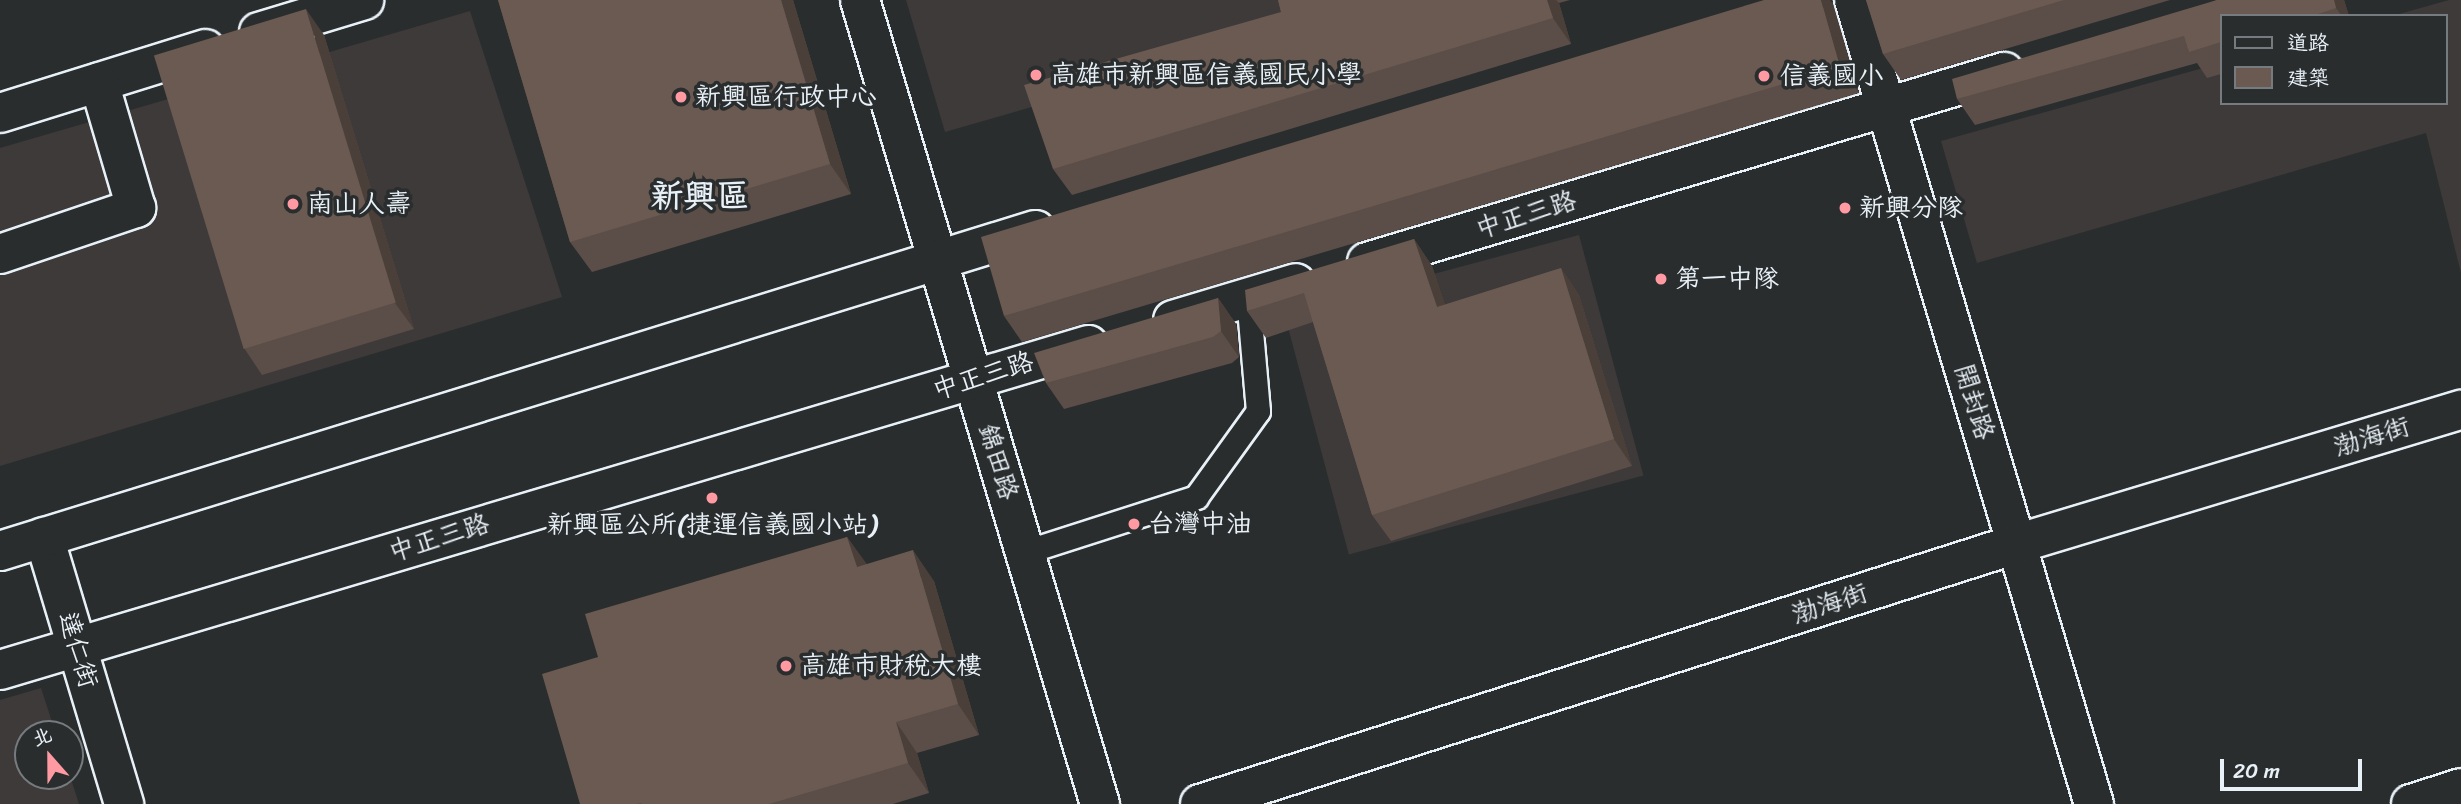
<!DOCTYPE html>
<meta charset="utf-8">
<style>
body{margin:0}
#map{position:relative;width:2461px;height:804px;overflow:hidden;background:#2a2d2e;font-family:Sriracha,"LXGW WenKai TC",sans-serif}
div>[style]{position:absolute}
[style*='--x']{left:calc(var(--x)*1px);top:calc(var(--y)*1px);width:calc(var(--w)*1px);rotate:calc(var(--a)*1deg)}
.built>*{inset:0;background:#3d3a39;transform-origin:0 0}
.roads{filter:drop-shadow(2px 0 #e8f1f8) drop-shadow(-2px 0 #e8f1f8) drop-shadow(0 2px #e8f1f8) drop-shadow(0 -2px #e8f1f8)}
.lane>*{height:23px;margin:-11.5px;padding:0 11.5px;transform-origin:11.5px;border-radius:11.5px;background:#2a2d2e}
.street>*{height:38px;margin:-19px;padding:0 19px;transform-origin:19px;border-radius:19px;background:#2a2d2e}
.secondary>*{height:38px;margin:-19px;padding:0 19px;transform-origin:19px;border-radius:19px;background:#2a2d2e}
.wall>*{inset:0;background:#5b4d47}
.shaded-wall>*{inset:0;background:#4a3f39}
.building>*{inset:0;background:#6a5a52;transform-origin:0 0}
.dots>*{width:19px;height:19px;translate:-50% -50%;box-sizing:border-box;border:4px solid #2a2d2e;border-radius:50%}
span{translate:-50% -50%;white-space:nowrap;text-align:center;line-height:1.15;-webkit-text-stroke:7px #2a2d2e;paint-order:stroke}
.poi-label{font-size:26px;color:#e8f1f8}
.left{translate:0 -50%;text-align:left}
.street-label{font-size:26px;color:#e8f1f8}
.district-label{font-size:33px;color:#e8f1f8;font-weight:700}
.legend{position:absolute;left:2220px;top:14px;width:228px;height:91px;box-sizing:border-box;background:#2a2d2e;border:2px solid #767b7f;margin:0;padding:9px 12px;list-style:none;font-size:21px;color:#e8f1f8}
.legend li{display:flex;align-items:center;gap:14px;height:35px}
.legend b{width:35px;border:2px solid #767b7f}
.north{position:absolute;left:14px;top:720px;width:70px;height:70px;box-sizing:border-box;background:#2a2d2e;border:2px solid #767b7f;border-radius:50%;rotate:339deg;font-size:19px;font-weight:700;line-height:28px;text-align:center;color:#e8f1f8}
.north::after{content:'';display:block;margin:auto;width:24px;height:32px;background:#ff9aa2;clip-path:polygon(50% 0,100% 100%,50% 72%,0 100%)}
.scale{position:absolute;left:2220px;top:759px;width:142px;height:32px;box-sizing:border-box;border:4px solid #e8f1f8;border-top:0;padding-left:9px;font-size:21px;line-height:24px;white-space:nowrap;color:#e8f1f8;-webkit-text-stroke:5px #2a2d2e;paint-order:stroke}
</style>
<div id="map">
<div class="built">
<div style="clip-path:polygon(906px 0,1404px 0,945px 132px)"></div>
<div style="clip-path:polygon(2449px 0,2461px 0,2461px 273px,2426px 133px,1977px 263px,1941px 141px,2221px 63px,2221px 103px,2445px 103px,2445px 16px,2392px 16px)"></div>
<div style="clip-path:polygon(470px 11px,562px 297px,0 466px,0 148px)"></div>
<div style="left:1579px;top:235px;width:249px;height:305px;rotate:75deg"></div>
<div style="clip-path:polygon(41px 688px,56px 734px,28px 734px,28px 776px,70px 776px,79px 804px,0 804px,0 700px)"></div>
</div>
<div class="roads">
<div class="lane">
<div style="--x:1025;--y:552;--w:180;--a:-17.8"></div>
<div style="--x:1196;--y:497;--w:106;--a:-54.2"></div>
<div style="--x:1258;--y:411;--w:114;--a:-95"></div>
</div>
<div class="street">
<div style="--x:860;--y:0;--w:839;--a:73.38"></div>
<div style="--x:1854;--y:0;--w:839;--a:73.38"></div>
<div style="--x:259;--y:32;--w:110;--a:-16.9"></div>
<div style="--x:0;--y:113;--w:215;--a:-17.3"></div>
<div style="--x:0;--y:254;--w:144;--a:-18.7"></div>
<div style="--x:136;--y:208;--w:131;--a:-106.4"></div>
<div style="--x:44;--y:537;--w:279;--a:73.3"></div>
<div style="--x:1200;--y:804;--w:856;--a:-17.67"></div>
<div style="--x:2016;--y:544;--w:465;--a:-16.8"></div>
<div style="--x:2411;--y:804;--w:52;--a:-17.7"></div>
</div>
<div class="secondary">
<div style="--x:1367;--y:262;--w:665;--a:-16.61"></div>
<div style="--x:1173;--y:320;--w:128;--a:-16.7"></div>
<div style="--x:0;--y:551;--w:1084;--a:-17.23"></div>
<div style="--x:0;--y:670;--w:1136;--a:-16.63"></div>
</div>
</div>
<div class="wall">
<div style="clip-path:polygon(498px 0,793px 0,851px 194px,592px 272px,570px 242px)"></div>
<div style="clip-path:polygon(1278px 0,1570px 0,1559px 3px,1571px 44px,1072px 195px,1053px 169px,1281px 12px)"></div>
<div style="clip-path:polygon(1866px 0,2170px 0,1901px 80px,1883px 54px)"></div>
<div style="clip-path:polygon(2217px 0,2344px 0,2349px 16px,2221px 16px,2221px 74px,2207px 78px,2197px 63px,1975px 125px,1957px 99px)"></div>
<div style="clip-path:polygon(1833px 4px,1859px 93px,1022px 342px,1004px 316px)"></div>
<div style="clip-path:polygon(324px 35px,414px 329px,262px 375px,244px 348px)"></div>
<div style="clip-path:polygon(1414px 239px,1432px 266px,1445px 305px,1561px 268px,1579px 295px,1632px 466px,1391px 541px,1372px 515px,1313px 322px,1266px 338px,1247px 311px)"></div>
<div style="clip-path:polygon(1218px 298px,1236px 324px,1239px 357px,1232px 363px,1064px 409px,1046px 383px)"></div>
<div style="clip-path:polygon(847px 537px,866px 564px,934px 581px,979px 735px,917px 753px,929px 793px,893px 804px,580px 804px,598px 657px)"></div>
</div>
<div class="shaded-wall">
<div style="clip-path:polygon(781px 0,793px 0,851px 194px,830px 164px)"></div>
<div style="clip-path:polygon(1547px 0,1556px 0,1559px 3px,1571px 44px,1553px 18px)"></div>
<div style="clip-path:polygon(1821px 0,1830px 0,1833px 4px,1859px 93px,1840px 67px)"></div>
<div style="clip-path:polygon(2334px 0,2344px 0,2349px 16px,2342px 16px,2336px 8px)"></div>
<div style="clip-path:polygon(306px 9px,324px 35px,414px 329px,395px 303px)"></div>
<div style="clip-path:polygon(1414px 239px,1432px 266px,1455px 334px,1437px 307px)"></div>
<div style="clip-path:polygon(1561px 268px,1579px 295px,1632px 466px,1614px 439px)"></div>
<div style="clip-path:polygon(1218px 298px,1236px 324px,1239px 357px,1221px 331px)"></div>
<div style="clip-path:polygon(847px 537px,869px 567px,857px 567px)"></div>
<div style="clip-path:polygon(913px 550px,934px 581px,979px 735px,958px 704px)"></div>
<div style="clip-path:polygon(896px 722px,917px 753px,929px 793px,908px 763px)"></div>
</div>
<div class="building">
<div style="clip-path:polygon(498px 0,781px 0,830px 164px,570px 242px)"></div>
<div style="clip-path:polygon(1278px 0,1547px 0,1553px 18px,1053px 169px,1024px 85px,1281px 12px)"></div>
<div style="clip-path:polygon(1764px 0,1821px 0,1840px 67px,1004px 316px,981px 237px)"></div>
<div style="clip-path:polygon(1866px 0,2064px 0,1883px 54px)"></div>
<div style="clip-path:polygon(2217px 0,2334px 0,2336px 8px,2312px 16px,2221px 16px,2221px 42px,2189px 52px,2184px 36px,1957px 99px,1952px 79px)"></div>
<div style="left:306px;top:9px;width:307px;height:159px;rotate:73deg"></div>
<div style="clip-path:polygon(1414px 239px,1437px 307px,1561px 268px,1614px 439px,1372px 515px,1304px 293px,1247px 311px,1245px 290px)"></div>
<div style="clip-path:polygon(1218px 298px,1221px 331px,1213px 337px,1046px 383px,1034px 353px)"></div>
<div style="clip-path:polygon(847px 537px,857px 567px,913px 550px,958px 704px,896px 722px,908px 763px,769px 804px,642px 804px,641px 803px,637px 804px,580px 804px,542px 674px,598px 657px,585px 614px)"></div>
</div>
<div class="dots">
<div style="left:1036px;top:75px;background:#ff9aa2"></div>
<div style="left:1764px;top:76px;background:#ff9aa2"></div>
<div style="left:681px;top:97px;background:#ff9aa2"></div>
<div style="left:293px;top:204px;background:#ff9aa2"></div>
<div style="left:1845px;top:208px;background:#ff9aa2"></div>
<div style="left:1661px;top:279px;background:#ff9aa2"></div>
<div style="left:712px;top:498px;background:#ff9aa2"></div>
<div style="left:1134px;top:524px;background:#ff9aa2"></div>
<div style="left:786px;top:666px;background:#ff9aa2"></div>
</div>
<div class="poi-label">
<span class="left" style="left:1050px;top:75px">高雄市新興區信義國民小學</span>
<span class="left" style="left:1780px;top:76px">信義國小</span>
<span class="left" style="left:695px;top:97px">新興區行政中心</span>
<span class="left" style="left:307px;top:204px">南山人壽</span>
<span class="left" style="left:1859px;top:208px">新興分隊</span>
<span class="left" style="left:1675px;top:279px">第一中隊</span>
<span class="left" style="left:1148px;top:524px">台灣中油</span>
<span style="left:712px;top:525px">新興區公所(捷運信義國小站)</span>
<span class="left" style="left:800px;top:666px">高雄市財稅大樓</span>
</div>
<div class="street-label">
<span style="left:1526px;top:215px;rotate:-17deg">中正三路</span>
<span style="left:983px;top:376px;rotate:-17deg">中正三路</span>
<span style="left:1974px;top:402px;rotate:73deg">開封路</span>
<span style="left:2372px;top:437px;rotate:-17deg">渤海街</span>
<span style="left:998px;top:462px;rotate:73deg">錦田路</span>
<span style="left:439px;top:538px;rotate:-17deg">中正三路</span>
<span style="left:1830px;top:604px;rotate:-18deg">渤海街</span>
<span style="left:78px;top:650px;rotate:73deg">達仁街</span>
</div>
<div class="district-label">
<span style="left:700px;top:197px">新興區</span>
</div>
<ul class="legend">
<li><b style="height:9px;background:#2a2d2e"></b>道路</li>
<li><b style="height:19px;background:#6a5a52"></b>建築</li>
</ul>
<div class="north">北</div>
<div class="scale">20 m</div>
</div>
